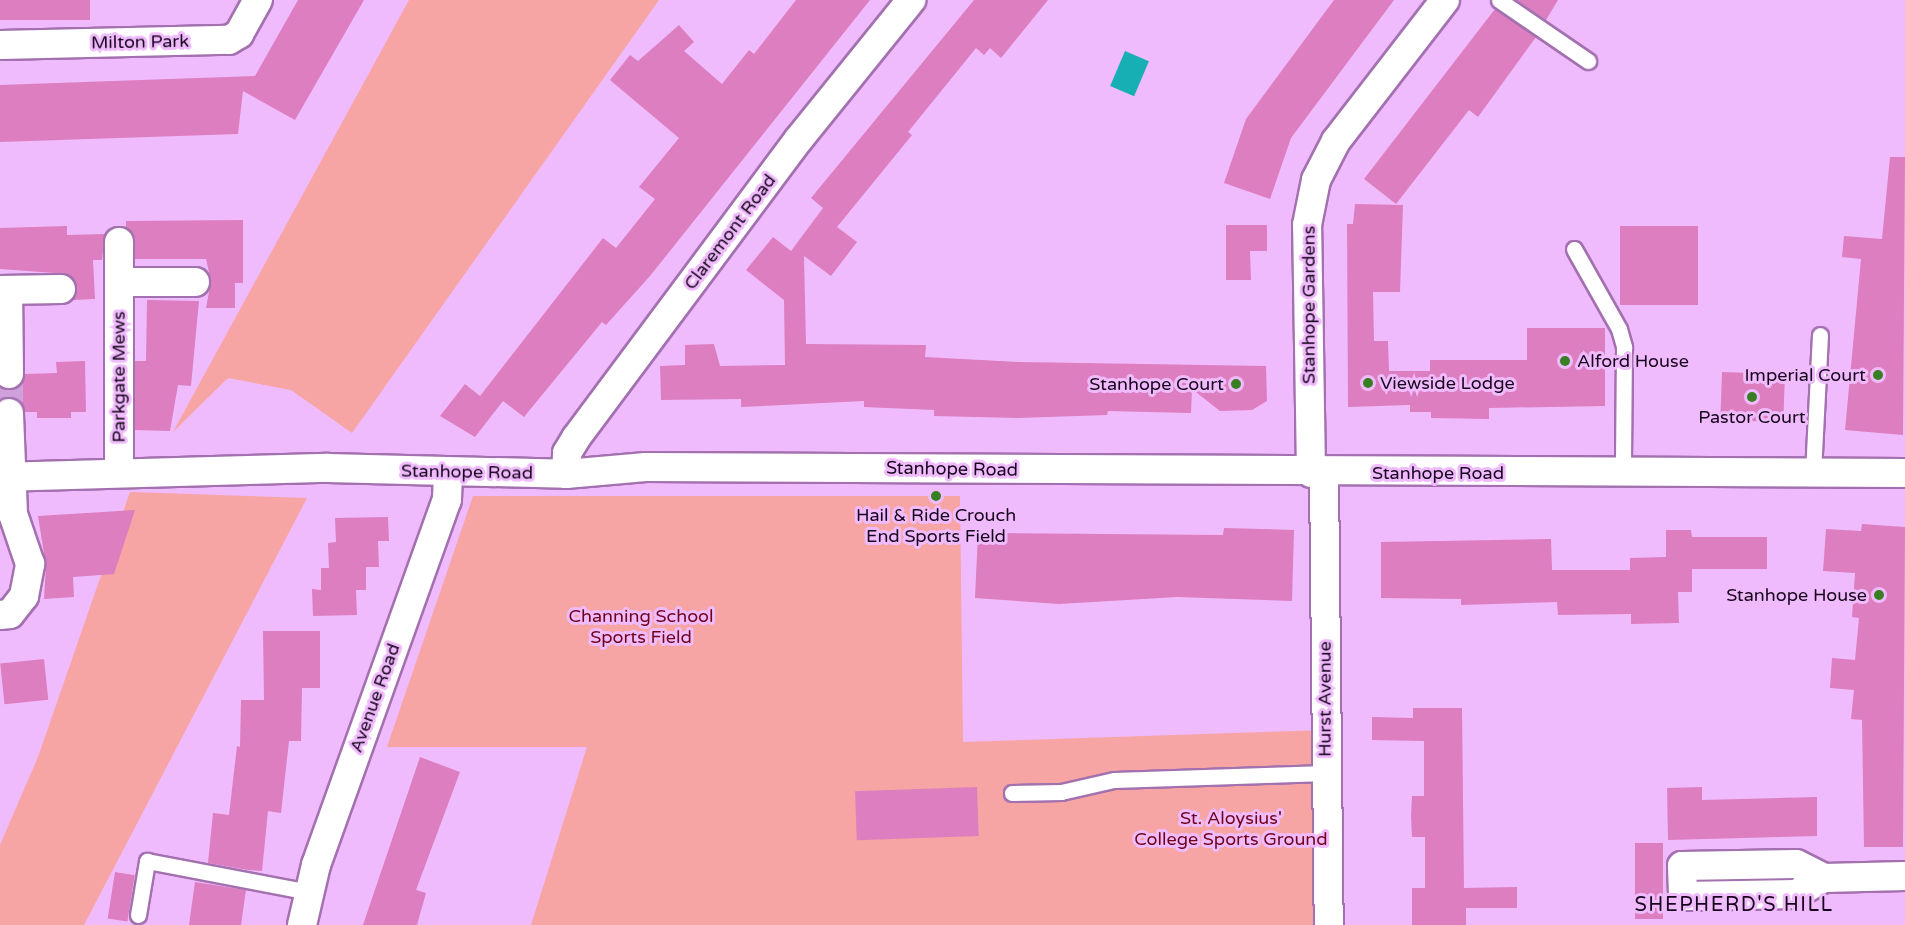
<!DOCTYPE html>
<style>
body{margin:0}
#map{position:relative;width:1905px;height:925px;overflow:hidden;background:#f0bbfd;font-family:"Varela Round",sans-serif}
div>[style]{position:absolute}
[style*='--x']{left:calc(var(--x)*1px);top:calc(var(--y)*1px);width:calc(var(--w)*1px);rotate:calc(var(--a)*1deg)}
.green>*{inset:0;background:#f6a4a4}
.water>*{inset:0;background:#17aeb4;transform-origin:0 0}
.building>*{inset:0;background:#dc7ebf;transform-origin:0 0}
.minor-tunnel>*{height:28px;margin-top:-14px;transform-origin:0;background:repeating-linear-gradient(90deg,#cfa0db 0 28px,transparent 0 42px)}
.roads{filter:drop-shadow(2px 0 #a371af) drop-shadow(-2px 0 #a371af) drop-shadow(0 2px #a371af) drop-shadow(0 -2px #a371af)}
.service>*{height:15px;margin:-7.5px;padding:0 7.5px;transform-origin:7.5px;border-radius:7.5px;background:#fff}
.minor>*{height:28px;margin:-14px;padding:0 14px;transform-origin:14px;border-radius:14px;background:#fff}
.dots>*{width:16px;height:16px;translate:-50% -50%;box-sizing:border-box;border:3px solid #f0bbfd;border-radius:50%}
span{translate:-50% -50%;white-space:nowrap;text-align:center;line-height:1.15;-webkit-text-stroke:6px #f0bbfd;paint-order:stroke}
.street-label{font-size:18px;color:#17051c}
.poi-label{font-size:18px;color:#17051c}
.left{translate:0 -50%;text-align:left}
.right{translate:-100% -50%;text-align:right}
.park-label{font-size:18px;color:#70031a}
.neighbourhood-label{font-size:20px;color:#17051c;letter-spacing:1.5px}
</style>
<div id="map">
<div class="green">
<div style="clip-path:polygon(409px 0,659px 0,352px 433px,291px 390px,228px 378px,173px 432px)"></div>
<div style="clip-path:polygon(130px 492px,307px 498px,84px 925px,0 925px,0 845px,38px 757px)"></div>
<div style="clip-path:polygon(473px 496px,960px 496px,963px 742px,1326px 730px,1329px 925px,531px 925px,587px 747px,387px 747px)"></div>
</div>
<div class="water">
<div style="left:1125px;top:51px;width:26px;height:38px;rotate:23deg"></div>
</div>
<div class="building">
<div style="left:0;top:0;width:90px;height:20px"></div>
<div style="clip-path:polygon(298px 0,364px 0,295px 120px,243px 91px,238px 134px,0 142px,0 85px,255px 76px)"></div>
<div style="clip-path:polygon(796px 0,870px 0,650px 276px,606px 325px,602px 322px,524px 417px,503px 401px,475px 437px,440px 416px,465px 384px,480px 396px,603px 238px,616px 248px,655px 199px,639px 187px,679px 138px,610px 80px,630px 55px,638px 61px,679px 25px,694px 42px,684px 51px,722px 84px,749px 50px,754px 54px)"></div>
<div style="clip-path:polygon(974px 0,1048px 0,1001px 58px,990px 48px,984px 55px,976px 48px,908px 132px,912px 135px,837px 227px,857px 242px,831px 276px,804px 256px,806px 344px,926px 345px,925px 357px,1020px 362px,1266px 366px,1267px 401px,1252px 410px,1220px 411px,1192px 389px,1191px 413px,1108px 411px,1107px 415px,1018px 418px,934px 416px,934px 410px,864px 407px,864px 401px,741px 407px,741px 399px,661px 400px,660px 366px,685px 365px,685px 345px,714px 344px,720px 366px,785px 365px,784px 300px,746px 270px,773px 237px,791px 251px,823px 208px,811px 198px)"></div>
<div style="clip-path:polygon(1334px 0,1394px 0,1291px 138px,1270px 199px,1224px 183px,1246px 119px)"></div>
<div style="clip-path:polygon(1516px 0,1558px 0,1546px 20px)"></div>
<div style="clip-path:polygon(1495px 9px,1536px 37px,1478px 117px,1469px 110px,1396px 204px,1364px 179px)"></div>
<div style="clip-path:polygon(1890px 157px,1905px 157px,1903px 435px,1845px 430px,1861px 259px,1842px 257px,1844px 236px,1882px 239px)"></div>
<div style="clip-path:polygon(1355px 204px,1403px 205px,1400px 292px,1373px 292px,1374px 341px,1388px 341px,1389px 371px,1430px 371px,1430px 360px,1527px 360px,1527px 328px,1605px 328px,1605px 406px,1489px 408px,1489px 419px,1431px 418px,1431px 412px,1410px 412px,1410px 405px,1348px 407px,1347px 224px,1353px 224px)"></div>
<div style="clip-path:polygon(243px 220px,243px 283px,235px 283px,235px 308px,206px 308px,211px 281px,206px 259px,135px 259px,134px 234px,126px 227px,126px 221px)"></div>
<div style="clip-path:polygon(1226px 225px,1267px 225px,1267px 251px,1250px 251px,1251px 280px,1226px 280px)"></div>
<div style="clip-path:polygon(67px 226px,67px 235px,105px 234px,102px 260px,93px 260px,95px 299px,73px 300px,77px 288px,68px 274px,0 269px,0 228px)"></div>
<div style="left:1698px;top:226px;width:79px;height:78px;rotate:90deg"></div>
<div style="clip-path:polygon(147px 300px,199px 301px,191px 386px,178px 385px,170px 431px,135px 430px,135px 361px,146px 361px)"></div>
<div style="clip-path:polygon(85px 361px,86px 412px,71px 412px,71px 418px,37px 418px,37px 412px,25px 412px,16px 398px,0 399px,0 388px,17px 388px,25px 374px,57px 373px,56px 362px)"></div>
<div style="left:1722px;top:372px;width:63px;height:48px;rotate:2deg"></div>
<div style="clip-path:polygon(135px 510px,114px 574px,73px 577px,74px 597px,44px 599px,46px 566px,38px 516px)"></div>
<div style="clip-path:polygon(388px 517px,389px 541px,378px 541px,379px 567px,366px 567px,366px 590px,356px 590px,357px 615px,313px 616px,312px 589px,321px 590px,321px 568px,329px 568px,328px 543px,336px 542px,335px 518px)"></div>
<div style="clip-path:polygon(1862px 524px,1905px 527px,1903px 847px,1864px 847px,1862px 720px,1851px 719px,1854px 690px,1830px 688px,1832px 658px,1855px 660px,1859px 618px,1852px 617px,1855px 573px,1823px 571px,1826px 529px,1861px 531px)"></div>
<div style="clip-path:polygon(1224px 528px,1294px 530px,1292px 601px,1177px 597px,1059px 604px,975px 598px,978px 533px,1223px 535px)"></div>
<div style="clip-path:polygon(1666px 530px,1691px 530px,1692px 537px,1767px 537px,1767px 569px,1692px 569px,1692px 592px,1678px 592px,1679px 623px,1631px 624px,1631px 614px,1558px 615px,1557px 602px,1461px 605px,1461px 599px,1381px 598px,1381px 542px,1551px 539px,1552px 570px,1630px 570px,1630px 558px,1666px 557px)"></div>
<div style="clip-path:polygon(263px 631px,320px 631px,320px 688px,302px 688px,301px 741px,289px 741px,281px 813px,268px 811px,262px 871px,248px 870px,208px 863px,213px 813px,229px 815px,237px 746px,240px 747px,241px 700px,264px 700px)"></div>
<div style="left:44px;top:659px;width:41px;height:44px;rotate:84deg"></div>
<div style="clip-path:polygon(1413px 708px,1462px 708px,1464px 888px,1517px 887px,1517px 908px,1466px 908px,1466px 925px,1412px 925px,1412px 888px,1425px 888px,1425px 837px,1412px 837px,1411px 817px,1412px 796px,1424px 796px,1424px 741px,1372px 740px,1372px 717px,1413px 718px)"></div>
<div style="clip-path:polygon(420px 757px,460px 772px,416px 890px,426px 893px,417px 925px,363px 925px)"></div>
<div style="left:977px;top:787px;width:49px;height:122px;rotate:88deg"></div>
<div style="clip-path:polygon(1702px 787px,1702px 800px,1817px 797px,1817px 836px,1668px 840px,1667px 788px)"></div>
<div style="left:1635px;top:843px;width:28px;height:76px"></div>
<div style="left:115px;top:872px;width:20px;height:47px;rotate:9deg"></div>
<div style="clip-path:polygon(195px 882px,246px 890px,241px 925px,189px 925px)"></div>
</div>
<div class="minor-tunnel">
<div style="--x:9;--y:374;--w:39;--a:90"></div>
</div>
<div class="roads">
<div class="service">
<div style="--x:1499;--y:0;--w:108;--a:34.4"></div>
<div style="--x:1574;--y:249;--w:92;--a:60.6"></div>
<div style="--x:1619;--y:329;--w:19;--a:74"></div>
<div style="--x:1624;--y:347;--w:126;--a:90.5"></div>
<div style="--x:1813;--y:473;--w:138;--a:-87.1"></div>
<div style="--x:1012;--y:793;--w:49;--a:-1.2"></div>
<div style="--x:1061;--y:792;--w:54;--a:-12.8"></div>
<div style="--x:1114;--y:780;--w:212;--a:-1.9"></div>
<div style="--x:138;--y:915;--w:55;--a:-80.5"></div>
<div style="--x:147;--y:861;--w:166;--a:10.8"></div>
</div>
<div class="minor">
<div style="--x:0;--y:45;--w:229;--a:-1.3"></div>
<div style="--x:229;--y:40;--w:12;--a:-31"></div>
<div style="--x:239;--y:34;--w:39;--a:-61"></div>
<div style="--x:119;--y:242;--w:229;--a:90"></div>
<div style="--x:120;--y:282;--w:75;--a:0"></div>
<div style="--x:0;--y:290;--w:61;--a:-0.9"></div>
<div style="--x:8;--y:290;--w:84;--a:89.3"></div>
<div style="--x:1311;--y:473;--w:248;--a:-90.9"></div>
<div style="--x:1307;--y:225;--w:46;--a:-78.7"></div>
<div style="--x:1316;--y:180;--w:44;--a:-62.9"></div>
<div style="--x:1336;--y:141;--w:178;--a:-52.3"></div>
<div style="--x:1324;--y:473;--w:452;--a:89.4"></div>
<div style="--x:566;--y:474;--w:21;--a:-87"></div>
<div style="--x:567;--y:453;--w:17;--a:-59"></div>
<div style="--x:576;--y:438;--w:373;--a:-53.3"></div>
<div style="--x:799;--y:139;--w:179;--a:-51.1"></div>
<div style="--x:0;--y:477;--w:328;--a:-1.6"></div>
<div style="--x:328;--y:468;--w:238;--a:1.4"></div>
<div style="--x:566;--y:474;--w:80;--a:-5"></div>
<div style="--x:646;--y:467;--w:1259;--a:0.27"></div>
<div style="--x:0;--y:615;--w:10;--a:-6"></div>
<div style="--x:10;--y:614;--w:23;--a:-52"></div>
<div style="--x:24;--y:596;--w:33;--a:-79"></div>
<div style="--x:30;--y:564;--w:53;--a:-108.8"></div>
<div style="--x:13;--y:514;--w:101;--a:-92.3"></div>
<div style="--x:1824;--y:878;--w:31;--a:-153"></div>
<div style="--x:1796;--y:864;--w:114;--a:179"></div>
<div style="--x:1682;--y:866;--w:30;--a:88"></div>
<div style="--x:1683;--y:896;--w:113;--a:-1"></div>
<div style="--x:1796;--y:894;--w:32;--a:-30"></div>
<div style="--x:1824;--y:878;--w:81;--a:-1.4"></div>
<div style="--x:302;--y:925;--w:62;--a:-76.9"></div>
<div style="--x:316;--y:865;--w:388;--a:-70.3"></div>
<div style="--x:447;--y:500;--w:28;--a:-88"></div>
</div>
</div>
<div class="dots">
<div style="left:1565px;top:361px;background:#387f24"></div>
<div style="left:1878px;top:375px;background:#387f24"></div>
<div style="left:1368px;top:383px;background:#387f24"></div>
<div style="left:1236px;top:384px;background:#387f24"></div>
<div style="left:1752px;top:397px;background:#387f24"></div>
<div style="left:936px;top:496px;background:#387f24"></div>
<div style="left:1879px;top:595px;background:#387f24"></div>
</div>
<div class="street-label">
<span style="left:140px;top:42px;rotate:-1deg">Milton Park</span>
<span style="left:730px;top:232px;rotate:-53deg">Claremont Road</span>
<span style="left:1309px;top:305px;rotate:-90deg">Stanhope Gardens</span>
<span style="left:119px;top:377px;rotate:-90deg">Parkgate Mews</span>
<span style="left:952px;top:469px;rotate:1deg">Stanhope Road</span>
<span style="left:467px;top:472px;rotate:1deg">Stanhope Road</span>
<span style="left:1438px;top:473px">Stanhope Road</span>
<span style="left:375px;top:698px;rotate:-70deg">Avenue Road</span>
<span style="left:1325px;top:699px;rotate:-90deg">Hurst Avenue</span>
</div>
<div class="poi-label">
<span class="left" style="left:1577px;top:361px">Alford House</span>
<span class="right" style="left:1866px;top:375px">Imperial Court</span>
<span class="left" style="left:1380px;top:383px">Viewside Lodge</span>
<span class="right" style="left:1224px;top:384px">Stanhope Court</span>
<span style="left:1752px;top:417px">Pastor Court</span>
<span style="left:936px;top:526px">Hail &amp; Ride Crouch<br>End Sports Field</span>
<span class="right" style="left:1867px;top:595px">Stanhope House</span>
</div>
<div class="park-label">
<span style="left:641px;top:627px">Channing School<br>Sports Field</span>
<span style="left:1231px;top:829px">St. Aloysius'<br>College Sports Ground</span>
</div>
<div class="neighbourhood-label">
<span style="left:1734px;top:905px">SHEPHERD'S HILL</span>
</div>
</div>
